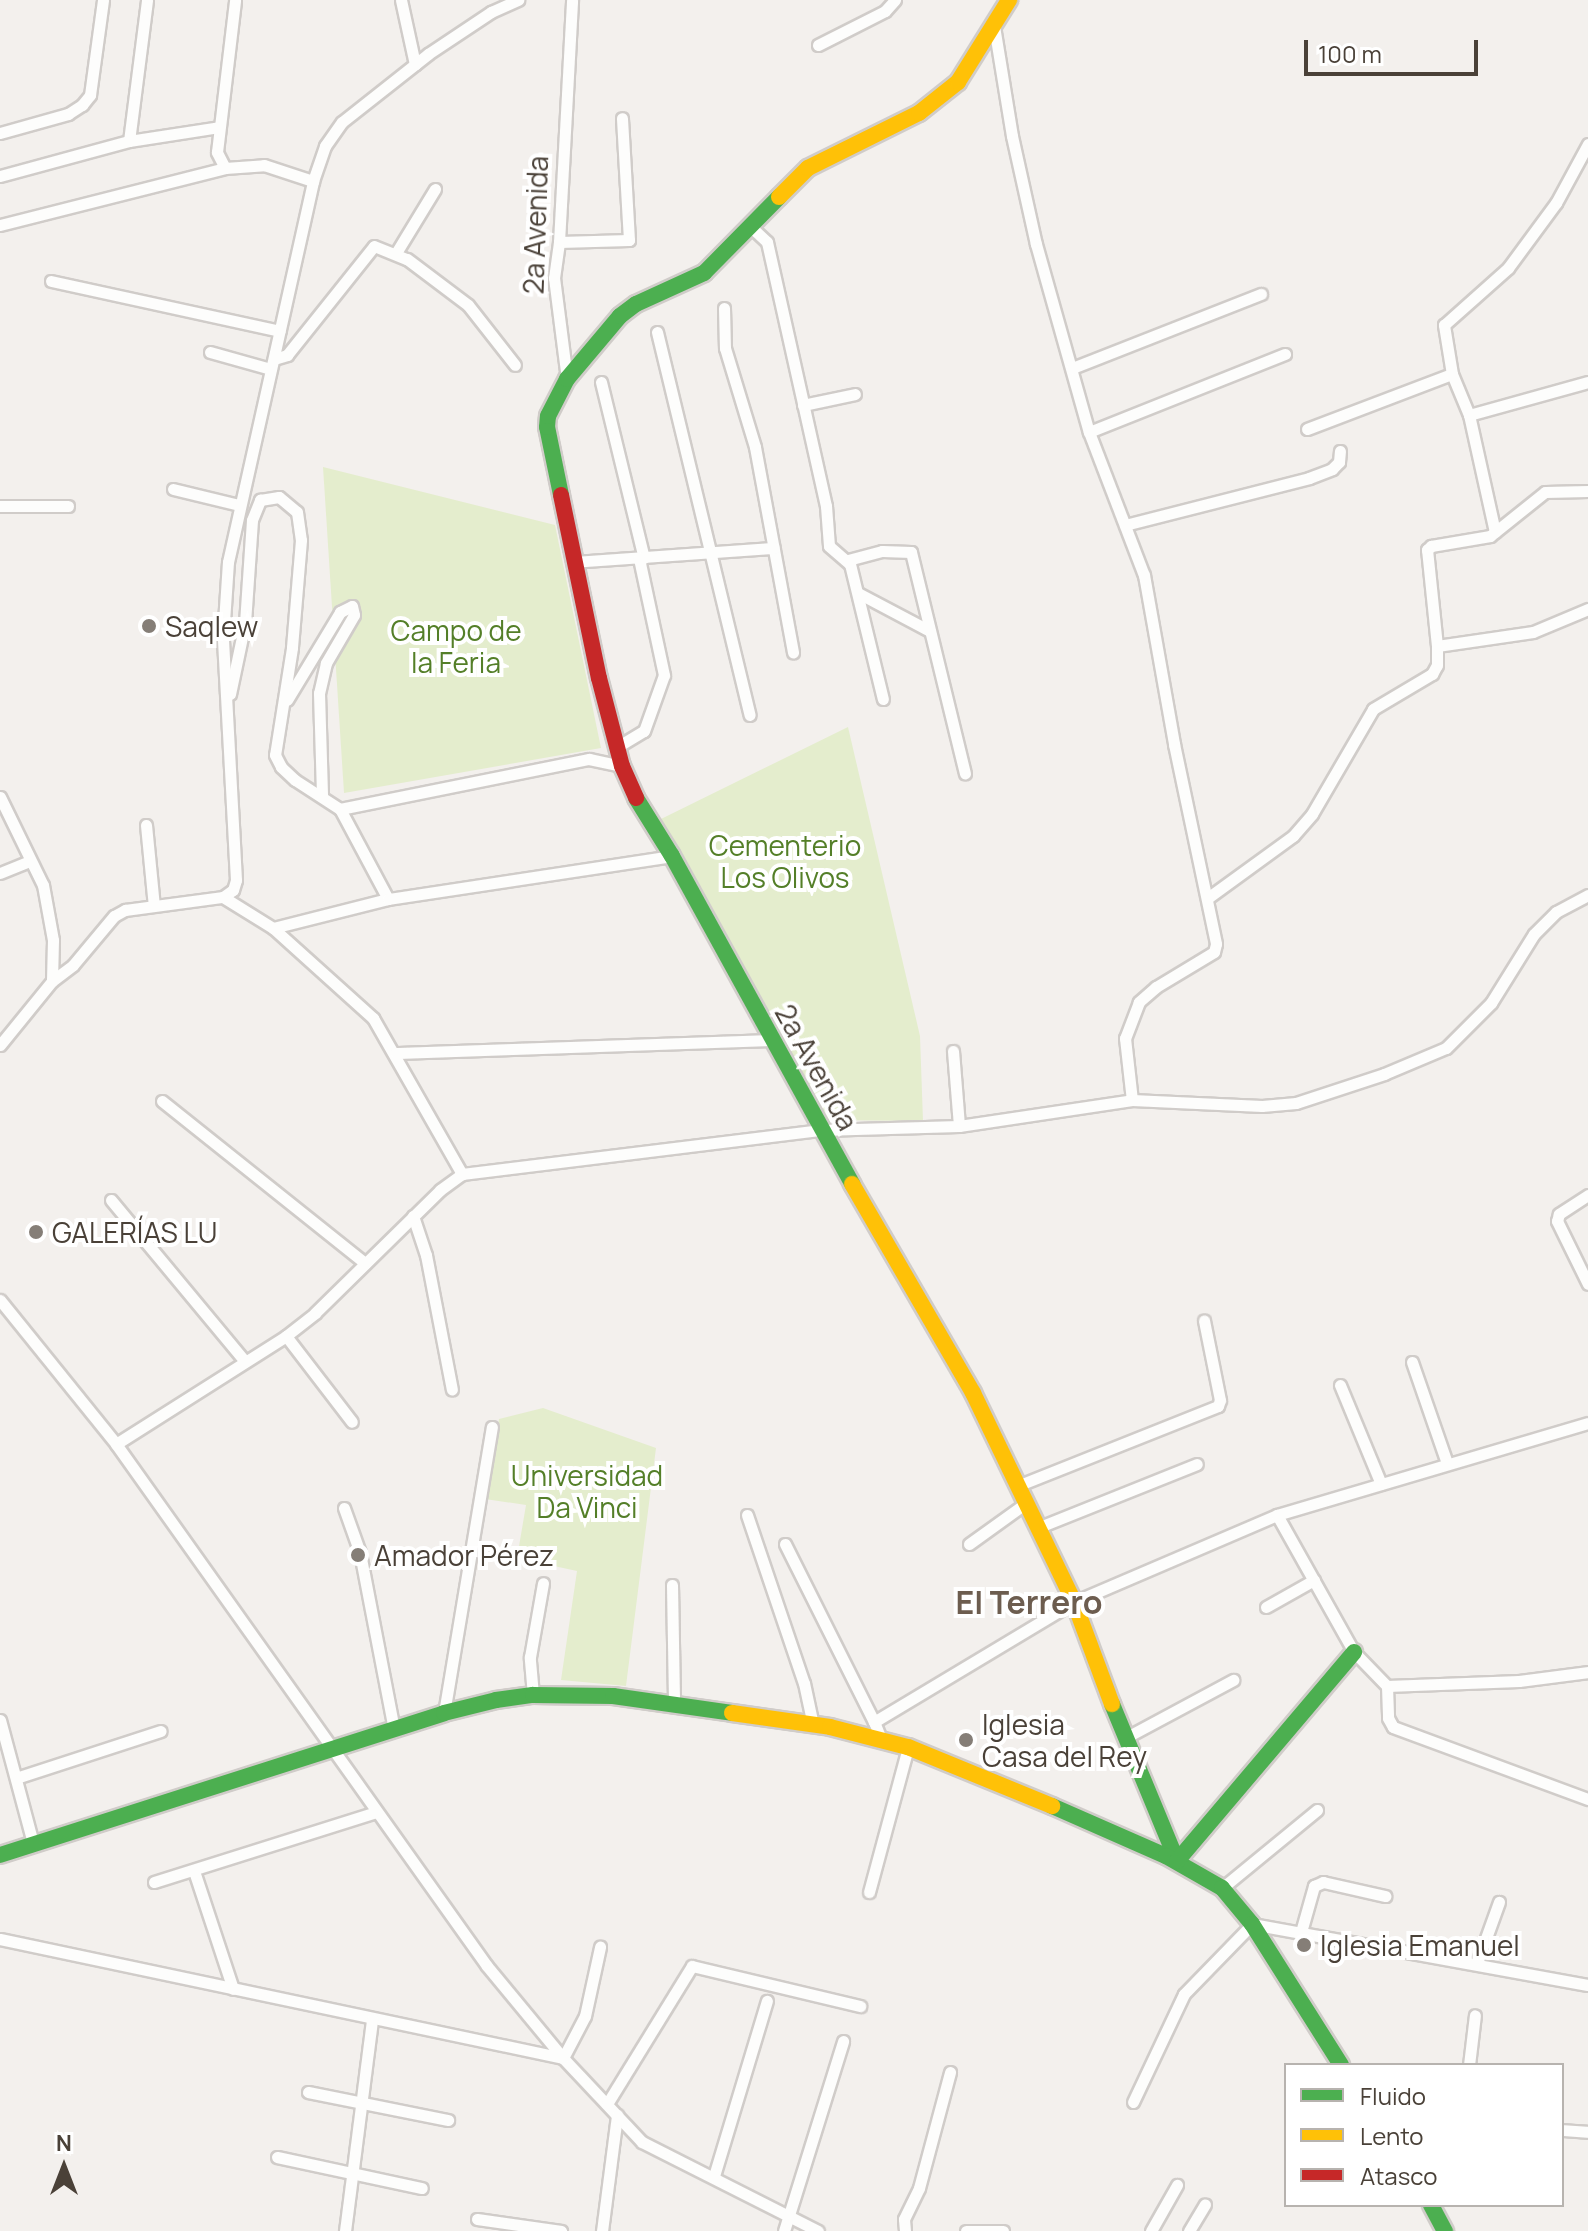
<!DOCTYPE html>
<meta charset="utf-8">
<style>
body{margin:0}
#map{position:relative;width:1588px;height:2231px;overflow:hidden;background:#f3f0ed;font-family:Manrope,sans-serif}
div>[style]{position:absolute}
[style*='--x']{left:calc(var(--x)*1px);top:calc(var(--y)*1px);width:calc(var(--w)*1px);rotate:calc(var(--a)*1deg)}
.green>*{inset:0;background:#e4edcd}
.roads{filter:drop-shadow(2px 0 #d0ccc9) drop-shadow(-2px 0 #d0ccc9) drop-shadow(0 2px #d0ccc9) drop-shadow(0 -2px #d0ccc9)}
.street>*{height:11px;margin:-5.5px;padding:0 5.5px;transform-origin:5.5px;border-radius:5.5px;background:#fdfdfc}
.fast>*{height:16px;margin:-8px;padding:0 8px;transform-origin:8px;border-radius:8px;background:#4caf50}
.slow>*{height:16px;margin:-8px;padding:0 8px;transform-origin:8px;border-radius:8px;background:#ffc107}
.jam>*{height:16px;margin:-8px;padding:0 8px;transform-origin:8px;border-radius:8px;background:#c62828}
.dots>*{width:22px;height:22px;translate:-50% -50%;box-sizing:border-box;border:4px solid #fff;border-radius:50%}
span{translate:-50% -50%;white-space:nowrap;text-align:center;line-height:1.15;-webkit-text-stroke:8px #fff;paint-order:stroke}
.street-label{font-size:28px;color:#4a4138}
.poi-label{font-size:28px;color:#4a4138}
.left{translate:0 -50%;text-align:left}
.park-label{font-size:28px;color:#547f28}
.quarter-label{font-size:32px;color:#6d5d4f;font-weight:700}
.legend{position:absolute;left:1284px;top:2063px;width:280px;height:144px;box-sizing:border-box;background:#fff;border:2px solid #b7b3af;margin:0;padding:10px 14px;list-style:none;font-size:24px;color:#4a4138}
.legend li{display:flex;align-items:center;gap:16px;height:40px}
.legend b{width:40px;border:2px solid #b7b3af}
.north{position:absolute;left:24px;top:2127px;width:80px;height:80px;-webkit-text-stroke:6px #fff;paint-order:stroke;rotate:0deg;font-size:22px;font-weight:700;line-height:32px;text-align:center;color:#4a4138}
.north::after{content:'';display:block;margin:auto;width:28px;height:36px;background:#4a4138;clip-path:polygon(50% 0,100% 100%,50% 72%,0 100%)}
.scale{position:absolute;left:1304px;top:40px;width:174px;height:36px;box-sizing:border-box;border:4px solid #4a4138;border-top:0;padding-left:10px;font-size:24px;line-height:28px;white-space:nowrap;color:#4a4138;-webkit-text-stroke:6px #fff;paint-order:stroke}
</style>
<div id="map">
<div class="green">
<div style="clip-path:polygon(323px 467px,555px 525px,601px 748px,344px 793px)"></div>
<div style="clip-path:polygon(848px 727px,920px 1036px,923px 1121px,820px 1120px,661px 823px,661px 819px)"></div>
<div style="clip-path:polygon(543px 1408px,656px 1448px,626px 1686px,561px 1680px,577px 1571px,517px 1558px,526px 1505px,485px 1499px,499px 1419px)"></div>
</div>
<div class="roads">
<div class="street">
<div style="--x:401;--y:0;--w:66;--a:77.7"></div>
<div style="--x:994;--y:26;--w:111;--a:80.7"></div>
<div style="--x:1012;--y:136;--w:111;--a:77.5"></div>
<div style="--x:1036;--y:244;--w:195;--a:74.3"></div>
<div style="--x:1089;--y:432;--w:153;--a:69"></div>
<div style="--x:1144;--y:575;--w:172;--a:79.9"></div>
<div style="--x:1174;--y:744;--w:204;--a:78.1"></div>
<div style="--x:1216;--y:944;--w:8;--a:104"></div>
<div style="--x:1214;--y:952;--w:68;--a:148.9"></div>
<div style="--x:1156;--y:987;--w:23;--a:139"></div>
<div style="--x:1139;--y:1002;--w:39;--a:111"></div>
<div style="--x:1125;--y:1038;--w:62;--a:83.6"></div>
<div style="--x:818;--y:45;--w:75;--a:-26.9"></div>
<div style="--x:885;--y:11;--w:15;--a:-48"></div>
<div style="--x:0;--y:133;--w:71;--a:-15.6"></div>
<div style="--x:68;--y:114;--w:17;--a:-33"></div>
<div style="--x:82;--y:105;--w:13;--a:-51"></div>
<div style="--x:90;--y:95;--w:96;--a:-82.2"></div>
<div style="--x:129;--y:141;--w:142;--a:-82.7"></div>
<div style="--x:225;--y:168;--w:18;--a:-117"></div>
<div style="--x:217;--y:152;--w:153;--a:-83.2"></div>
<div style="--x:0;--y:176;--w:134;--a:-15.2"></div>
<div style="--x:129;--y:141;--w:91;--a:-8.8"></div>
<div style="--x:0;--y:225;--w:232;--a:-14.2"></div>
<div style="--x:225;--y:168;--w:39;--a:-4"></div>
<div style="--x:264;--y:165;--w:52;--a:18.1"></div>
<div style="--x:750;--y:226;--w:23;--a:43"></div>
<div style="--x:767;--y:242;--w:271;--a:77.4"></div>
<div style="--x:826;--y:506;--w:40;--a:85.7"></div>
<div style="--x:829;--y:546;--w:28;--a:41"></div>
<div style="--x:850;--y:564;--w:139;--a:76.3"></div>
<div style="--x:559;--y:242;--w:70;--a:-1.6"></div>
<div style="--x:629;--y:240;--w:122;--a:-93.3"></div>
<div style="--x:396;--y:253;--w:75;--a:-58.6"></div>
<div style="--x:51;--y:281;--w:234;--a:12.3"></div>
<div style="--x:724;--y:308;--w:40;--a:88.6"></div>
<div style="--x:725;--y:348;--w:103;--a:73.1"></div>
<div style="--x:755;--y:447;--w:209;--a:79.5"></div>
<div style="--x:657;--y:332;--w:394;--a:76.4"></div>
<div style="--x:210;--y:352;--w:63;--a:15.6"></div>
<div style="--x:274;--y:359;--w:14;--a:-17"></div>
<div style="--x:287;--y:355;--w:139;--a:-51.4"></div>
<div style="--x:374;--y:246;--w:35;--a:22"></div>
<div style="--x:407;--y:259;--w:76;--a:37"></div>
<div style="--x:468;--y:305;--w:76;--a:51.9"></div>
<div style="--x:1072;--y:368;--w:203;--a:-21.4"></div>
<div style="--x:567;--y:379;--w:102;--a:-97.3"></div>
<div style="--x:554;--y:278;--w:36;--a:-82"></div>
<div style="--x:559;--y:242;--w:242;--a:-86.9"></div>
<div style="--x:601;--y:382;--w:181;--a:76.3"></div>
<div style="--x:803;--y:405;--w:53;--a:-11.9"></div>
<div style="--x:1469;--y:415;--w:123;--a:-15.5"></div>
<div style="--x:1307;--y:429;--w:155;--a:-20.8"></div>
<div style="--x:1089;--y:432;--w:211;--a:-21.7"></div>
<div style="--x:173;--y:489;--w:68;--a:13.6"></div>
<div style="--x:0;--y:506;--w:68;--a:0"></div>
<div style="--x:1125;--y:525;--w:190;--a:-14.3"></div>
<div style="--x:1309;--y:478;--w:25;--a:-21"></div>
<div style="--x:1332;--y:469;--w:10;--a:-45"></div>
<div style="--x:1339;--y:462;--w:11;--a:-85"></div>
<div style="--x:1495;--y:532;--w:120;--a:-102.5"></div>
<div style="--x:1469;--y:415;--w:44;--a:-112.5"></div>
<div style="--x:1452;--y:374;--w:50;--a:-99.3"></div>
<div style="--x:1444;--y:325;--w:86;--a:-41.7"></div>
<div style="--x:1508;--y:268;--w:81;--a:-53.6"></div>
<div style="--x:1556;--y:203;--w:67;--a:-61.5"></div>
<div style="--x:848;--y:560;--w:35;--a:-15"></div>
<div style="--x:882;--y:551;--w:29;--a:2"></div>
<div style="--x:911;--y:552;--w:228;--a:76.3"></div>
<div style="--x:573;--y:562;--w:201;--a:-4"></div>
<div style="--x:858;--y:593;--w:81;--a:27.8"></div>
<div style="--x:1437;--y:646;--w:97;--a:-8.3"></div>
<div style="--x:1533;--y:632;--w:60;--a:-22.7"></div>
<div style="--x:230;--y:694;--w:73;--a:-78.1"></div>
<div style="--x:245;--y:623;--w:103;--a:-86.1"></div>
<div style="--x:252;--y:520;--w:22;--a:-68"></div>
<div style="--x:260;--y:500;--w:19;--a:-9"></div>
<div style="--x:279;--y:497;--w:23;--a:40"></div>
<div style="--x:297;--y:512;--w:28;--a:82"></div>
<div style="--x:301;--y:540;--w:108;--a:94.8"></div>
<div style="--x:292;--y:648;--w:108;--a:99"></div>
<div style="--x:275;--y:755;--w:13;--a:63"></div>
<div style="--x:281;--y:767;--w:19;--a:43"></div>
<div style="--x:295;--y:780;--w:54;--a:32.8"></div>
<div style="--x:340;--y:809;--w:102;--a:61.9"></div>
<div style="--x:287;--y:700;--w:103;--a:-58.9"></div>
<div style="--x:340;--y:612;--w:13;--a:-27"></div>
<div style="--x:352;--y:606;--w:9;--a:77"></div>
<div style="--x:354;--y:615;--w:56;--a:120.3"></div>
<div style="--x:326;--y:663;--w:31;--a:103"></div>
<div style="--x:319;--y:693;--w:103;--a:88.3"></div>
<div style="--x:617;--y:747;--w:31;--a:-31"></div>
<div style="--x:644;--y:731;--w:59;--a:-70.3"></div>
<div style="--x:664;--y:675;--w:120;--a:-102.1"></div>
<div style="--x:0;--y:797;--w:98;--a:64"></div>
<div style="--x:43;--y:885;--w:56;--a:79.7"></div>
<div style="--x:53;--y:940;--w:41;--a:91.4"></div>
<div style="--x:340;--y:809;--w:254;--a:-11.4"></div>
<div style="--x:589;--y:759;--w:34;--a:12"></div>
<div style="--x:146;--y:825;--w:81;--a:84.4"></div>
<div style="--x:0;--y:873;--w:32;--a:-22"></div>
<div style="--x:223;--y:897;--w:59;--a:31.8"></div>
<div style="--x:273;--y:928;--w:135;--a:42"></div>
<div style="--x:373;--y:1018;--w:180;--a:60.3"></div>
<div style="--x:1209;--y:897;--w:104;--a:-36"></div>
<div style="--x:1293;--y:836;--w:29;--a:-49"></div>
<div style="--x:1312;--y:814;--w:121;--a:-59.8"></div>
<div style="--x:1373;--y:709;--w:69;--a:-30.7"></div>
<div style="--x:1432;--y:674;--w:10;--a:-61"></div>
<div style="--x:1437;--y:665;--w:19;--a:-90"></div>
<div style="--x:1437;--y:646;--w:97;--a:-95.9"></div>
<div style="--x:1427;--y:550;--w:6;--a:-45"></div>
<div style="--x:1431;--y:546;--w:60;--a:-9.6"></div>
<div style="--x:1490;--y:536;--w:70;--a:-38.7"></div>
<div style="--x:1545;--y:492;--w:43;--a:-1.3"></div>
<div style="--x:273;--y:928;--w:119;--a:-14.2"></div>
<div style="--x:388;--y:899;--w:287;--a:-8.6"></div>
<div style="--x:0;--y:1045;--w:82;--a:-50.9"></div>
<div style="--x:52;--y:981;--w:26;--a:-37"></div>
<div style="--x:73;--y:965;--w:64;--a:-50.1"></div>
<div style="--x:114;--y:916;--w:13;--a:-29"></div>
<div style="--x:125;--y:910;--w:99;--a:-7.6"></div>
<div style="--x:223;--y:897;--w:12;--a:-35"></div>
<div style="--x:233;--y:890;--w:10;--a:-73"></div>
<div style="--x:236;--y:880;--w:243;--a:-93.1"></div>
<div style="--x:223;--y:637;--w:75;--a:-86.2"></div>
<div style="--x:228;--y:562;--w:390;--a:-77.4"></div>
<div style="--x:313;--y:181;--w:37;--a:-71"></div>
<div style="--x:325;--y:146;--w:29;--a:-55"></div>
<div style="--x:342;--y:122;--w:110;--a:-38.3"></div>
<div style="--x:428;--y:54;--w:76;--a:-33.7"></div>
<div style="--x:491;--y:12;--w:30;--a:-24"></div>
<div style="--x:953;--y:1051;--w:75;--a:85.4"></div>
<div style="--x:396;--y:1053;--w:377;--a:-2"></div>
<div style="--x:162;--y:1101;--w:260;--a:38.6"></div>
<div style="--x:1588;--y:1195;--w:35;--a:147"></div>
<div style="--x:1559;--y:1214;--w:7;--a:106"></div>
<div style="--x:1557;--y:1221;--w:70;--a:63.8"></div>
<div style="--x:111;--y:1200;--w:208;--a:50.3"></div>
<div style="--x:413;--y:1216;--w:41;--a:71.6"></div>
<div style="--x:426;--y:1255;--w:137;--a:79.1"></div>
<div style="--x:0;--y:1300;--w:185;--a:51.1"></div>
<div style="--x:116;--y:1444;--w:640;--a:54.6"></div>
<div style="--x:487;--y:1966;--w:119;--a:50.4"></div>
<div style="--x:563;--y:2058;--w:115;--a:46.8"></div>
<div style="--x:642;--y:2142;--w:197;--a:26.8"></div>
<div style="--x:286;--y:1336;--w:108;--a:52.5"></div>
<div style="--x:1412;--y:1362;--w:107;--a:70.9"></div>
<div style="--x:1340;--y:1385;--w:107;--a:67.5"></div>
<div style="--x:116;--y:1444;--w:201;--a:-32.4"></div>
<div style="--x:286;--y:1336;--w:37;--a:-38"></div>
<div style="--x:315;--y:1313;--w:175;--a:-44.5"></div>
<div style="--x:440;--y:1190;--w:27;--a:-36"></div>
<div style="--x:462;--y:1174;--w:362;--a:-7"></div>
<div style="--x:821;--y:1130;--w:138;--a:-1.7"></div>
<div style="--x:959;--y:1126;--w:175;--a:-8.5"></div>
<div style="--x:1132;--y:1100;--w:130;--a:2.6"></div>
<div style="--x:1262;--y:1106;--w:34;--a:-5"></div>
<div style="--x:1296;--y:1103;--w:93;--a:-18.2"></div>
<div style="--x:1384;--y:1074;--w:67;--a:-22.8"></div>
<div style="--x:1446;--y:1048;--w:64;--a:-45"></div>
<div style="--x:1491;--y:1003;--w:81;--a:-58.1"></div>
<div style="--x:1534;--y:934;--w:31;--a:-45"></div>
<div style="--x:1556;--y:912;--w:36;--a:-28"></div>
<div style="--x:1017;--y:1486;--w:216;--a:-21.7"></div>
<div style="--x:1218;--y:1406;--w:6;--a:-72"></div>
<div style="--x:1220;--y:1400;--w:81;--a:-101.4"></div>
<div style="--x:344;--y:1508;--w:48;--a:70.4"></div>
<div style="--x:360;--y:1553;--w:179;--a:79.1"></div>
<div style="--x:747;--y:1515;--w:177;--a:71.3"></div>
<div style="--x:804;--y:1683;--w:43;--a:77.9"></div>
<div style="--x:1277;--y:1515;--w:157;--a:60.7"></div>
<div style="--x:1354;--y:1652;--w:47;--a:45.9"></div>
<div style="--x:1387;--y:1686;--w:132;--a:-2.2"></div>
<div style="--x:1519;--y:1681;--w:70;--a:-7.4"></div>
<div style="--x:1037;--y:1528;--w:172;--a:-21.8"></div>
<div style="--x:785;--y:1544;--w:199;--a:63.4"></div>
<div style="--x:969;--y:1544;--w:70;--a:-35.7"></div>
<div style="--x:672;--y:1585;--w:119;--a:89"></div>
<div style="--x:1266;--y:1607;--w:55;--a:-29.4"></div>
<div style="--x:1387;--y:1686;--w:32;--a:88"></div>
<div style="--x:1388;--y:1718;--w:10;--a:61"></div>
<div style="--x:1393;--y:1727;--w:208;--a:20.3"></div>
<div style="--x:533;--y:1695;--w:38;--a:-95"></div>
<div style="--x:530;--y:1657;--w:75;--a:-80"></div>
<div style="--x:444;--y:1713;--w:290;--a:-80.5"></div>
<div style="--x:0;--y:1720;--w:127;--a:75"></div>
<div style="--x:1125;--y:1738;--w:123;--a:-28.2"></div>
<div style="--x:881;--y:1739;--w:18;--a:-112"></div>
<div style="--x:874;--y:1722;--w:233;--a:-31"></div>
<div style="--x:1074;--y:1602;--w:221;--a:-23.2"></div>
<div style="--x:1277;--y:1515;--w:324;--a:-16.5"></div>
<div style="--x:16;--y:1778;--w:152;--a:-18"></div>
<div style="--x:194;--y:1871;--w:124;--a:71.7"></div>
<div style="--x:154;--y:1882;--w:233;--a:-17.5"></div>
<div style="--x:1222;--y:1888;--w:123;--a:-39.4"></div>
<div style="--x:869;--y:1892;--w:150;--a:-74.9"></div>
<div style="--x:1301;--y:1932;--w:48;--a:-74.2"></div>
<div style="--x:1314;--y:1886;--w:10;--a:-24"></div>
<div style="--x:1323;--y:1882;--w:64;--a:12.7"></div>
<div style="--x:0;--y:1939;--w:575;--a:11.93"></div>
<div style="--x:563;--y:2058;--w:47;--a:-62.4"></div>
<div style="--x:585;--y:2016;--w:71;--a:-77.7"></div>
<div style="--x:1477;--y:1963;--w:65;--a:-70.2"></div>
<div style="--x:1469;--y:2065;--w:50;--a:-83.2"></div>
<div style="--x:308;--y:2092;--w:143;--a:11.3"></div>
<div style="--x:1133;--y:2102;--w:119;--a:-64.7"></div>
<div style="--x:1184;--y:1994;--w:98;--a:-45.8"></div>
<div style="--x:1252;--y:1924;--w:341;--a:10.3"></div>
<div style="--x:607;--y:2104;--w:162;--a:-58.4"></div>
<div style="--x:692;--y:1966;--w:173;--a:13.4"></div>
<div style="--x:1562;--y:2130;--w:26;--a:4"></div>
<div style="--x:277;--y:2157;--w:148;--a:12.1"></div>
<div style="--x:714;--y:2176;--w:183;--a:-73.2"></div>
<div style="--x:477;--y:2219;--w:85;--a:8.1"></div>
<div style="--x:345;--y:2231;--w:213;--a:-82.7"></div>
<div style="--x:602;--y:2231;--w:117;--a:-82.6"></div>
<div style="--x:784;--y:2231;--w:199;--a:-72.7"></div>
<div style="--x:905;--y:2231;--w:12;--a:-95"></div>
<div style="--x:904;--y:2219;--w:34;--a:-64"></div>
<div style="--x:919;--y:2188;--w:120;--a:-75"></div>
<div style="--x:966;--y:2231;--w:37;--a:0"></div>
<div style="--x:1151;--y:2231;--w:53;--a:-60.5"></div>
<div style="--x:1189;--y:2231;--w:31;--a:-59"></div>
</div>
<div class="fast">
<div style="--x:561;--y:495;--w:69;--a:-101.6"></div>
<div style="--x:547;--y:427;--w:11;--a:-85"></div>
<div style="--x:548;--y:416;--w:42;--a:-62.8"></div>
<div style="--x:567;--y:379;--w:82;--a:-49.9"></div>
<div style="--x:620;--y:316;--w:20;--a:-37"></div>
<div style="--x:636;--y:304;--w:75;--a:-24.5"></div>
<div style="--x:704;--y:273;--w:107;--a:-45.4"></div>
<div style="--x:636;--y:798;--w:68;--a:58.2"></div>
<div style="--x:672;--y:856;--w:374;--a:61.2"></div>
<div style="--x:1112;--y:1704;--w:170;--a:67.5"></div>
<div style="--x:1052;--y:1806;--w:124;--a:23.7"></div>
<div style="--x:1166;--y:1856;--w:64;--a:29.7"></div>
<div style="--x:1222;--y:1888;--w:47;--a:50.2"></div>
<div style="--x:1252;--y:1924;--w:167;--a:57.7"></div>
<div style="--x:0;--y:1855;--w:466;--a:-17.7"></div>
<div style="--x:444;--y:1713;--w:54;--a:-14"></div>
<div style="--x:496;--y:1700;--w:37;--a:-8"></div>
<div style="--x:533;--y:1695;--w:80;--a:0.7"></div>
<div style="--x:613;--y:1696;--w:120;--a:8.1"></div>
<div style="--x:1177;--y:1861;--w:274;--a:-49.7"></div>
<div style="--x:1431;--y:2205;--w:30;--a:62"></div>
</div>
<div class="slow">
<div style="--x:779;--y:197;--w:41;--a:-45"></div>
<div style="--x:808;--y:168;--w:124;--a:-26.4"></div>
<div style="--x:919;--y:113;--w:50;--a:-38.5"></div>
<div style="--x:958;--y:82;--w:97;--a:-58.1"></div>
<div style="--x:852;--y:1184;--w:241;--a:59.9"></div>
<div style="--x:973;--y:1393;--w:232;--a:64.2"></div>
<div style="--x:1074;--y:1602;--w:109;--a:69.6"></div>
<div style="--x:732;--y:1713;--w:99;--a:8.1"></div>
<div style="--x:830;--y:1727;--w:81;--a:14.4"></div>
<div style="--x:908;--y:1747;--w:156;--a:22.3"></div>
</div>
<div class="jam">
<div style="--x:561;--y:495;--w:187;--a:78.3"></div>
<div style="--x:599;--y:678;--w:91;--a:75.4"></div>
<div style="--x:622;--y:766;--w:35;--a:66"></div>
</div>
</div>
<div class="dots">
<div style="left:149px;top:626px;background:#857e77"></div>
<div style="left:36px;top:1232px;background:#857e77"></div>
<div style="left:358px;top:1555px;background:#857e77"></div>
<div style="left:966px;top:1740px;background:#857e77"></div>
<div style="left:1304px;top:1945px;background:#857e77"></div>
</div>
<div class="street-label">
<span style="left:535px;top:225px;rotate:-88deg">2a Avenida</span>
<span style="left:817px;top:1067px;rotate:61deg">2a Avenida</span>
</div>
<div class="poi-label">
<span class="left" style="left:165px;top:626px">Saqlew</span>
<span class="left" style="left:52px;top:1232px">GALERÍAS LU</span>
<span class="left" style="left:374px;top:1555px">Amador Pérez</span>
<span class="left" style="left:982px;top:1740px">Iglesia<br>Casa del Rey</span>
<span class="left" style="left:1320px;top:1945px">Iglesia Emanuel</span>
</div>
<div class="park-label">
<span style="left:456px;top:646px">Campo de<br>la Feria</span>
<span style="left:785px;top:861px">Cementerio<br>Los Olivos</span>
<span style="left:587px;top:1491px">Universidad<br>Da Vinci</span>
</div>
<div class="quarter-label">
<span style="left:1029px;top:1602px">El Terrero</span>
</div>
<ul class="legend">
<li><b style="height:10px;background:#4caf50"></b>Fluido</li>
<li><b style="height:10px;background:#ffc107"></b>Lento</li>
<li><b style="height:10px;background:#c62828"></b>Atasco</li>
</ul>
<div class="north">N</div>
<div class="scale">100 m</div>
</div>
